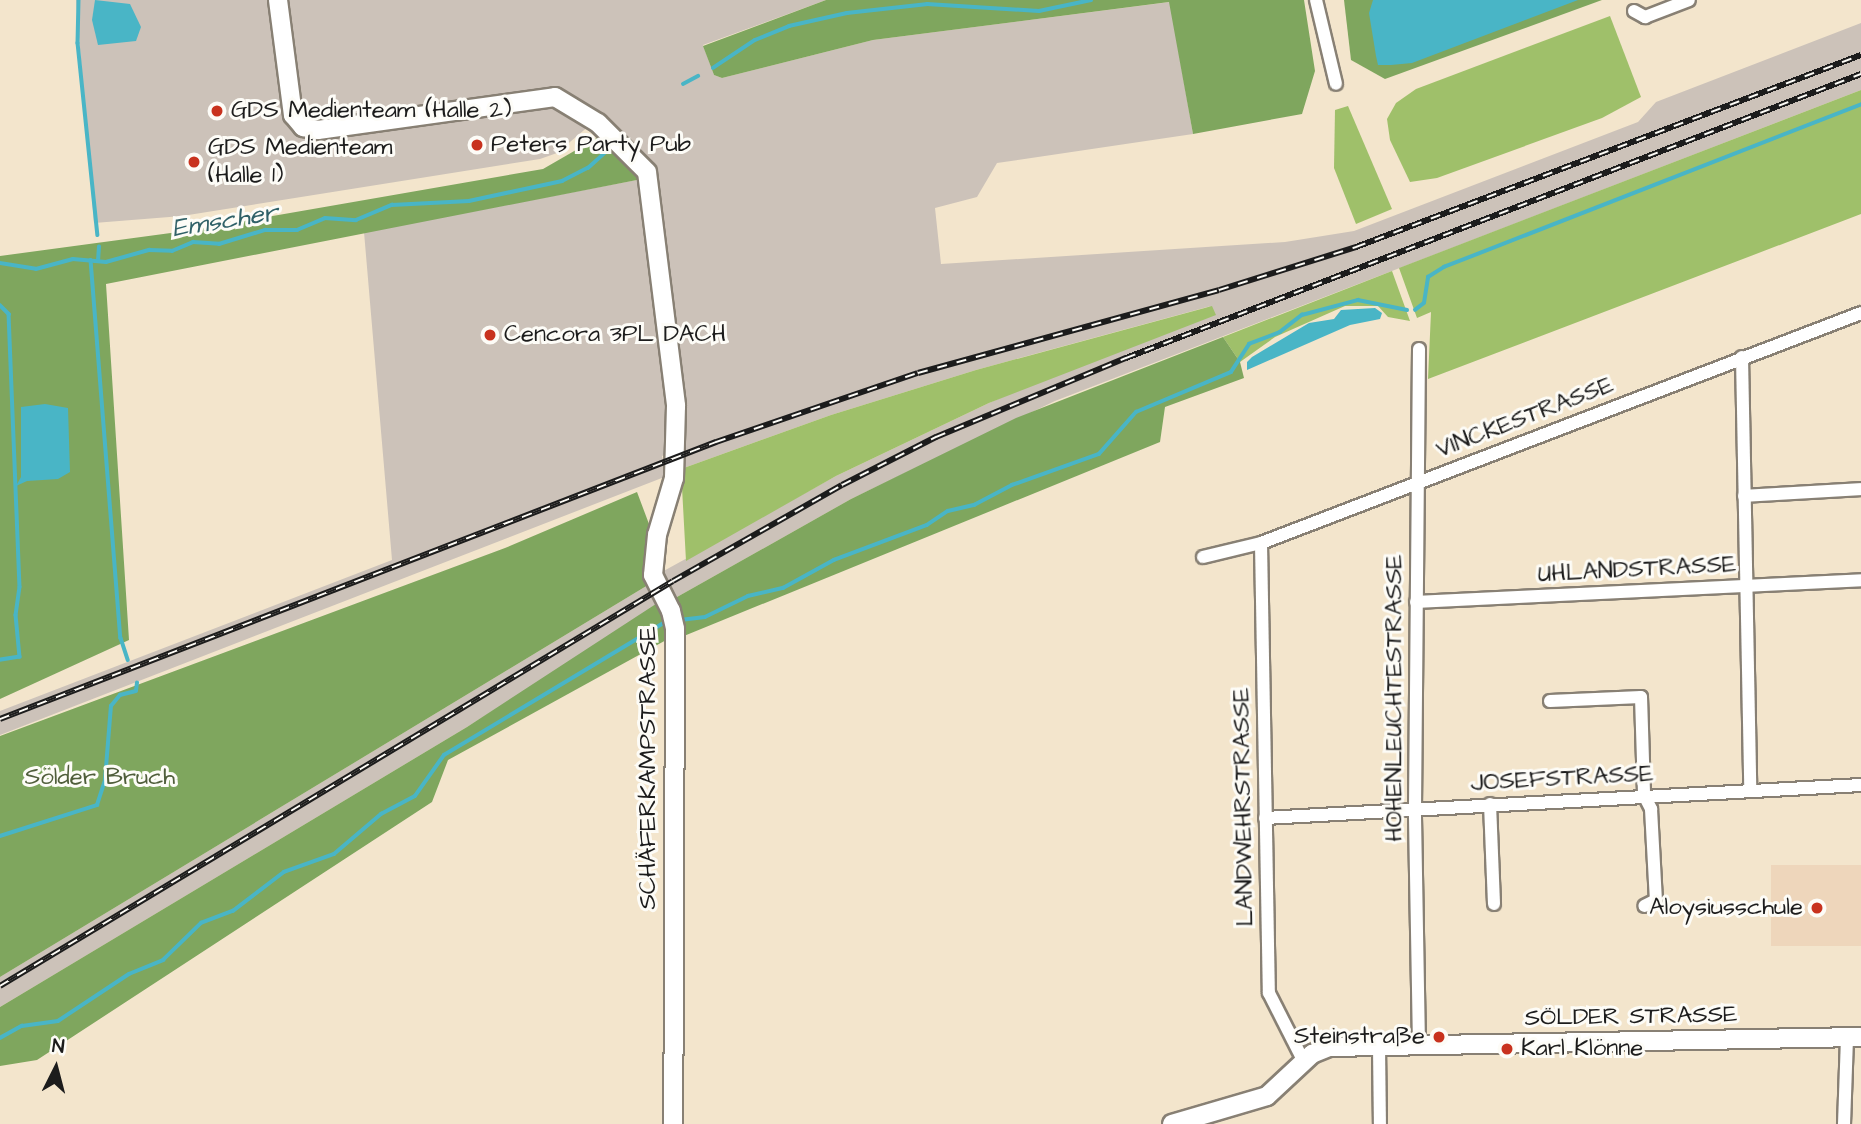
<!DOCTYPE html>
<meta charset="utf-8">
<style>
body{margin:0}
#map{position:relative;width:1861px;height:1124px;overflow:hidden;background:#f3e5cc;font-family:"Architects Daughter",sans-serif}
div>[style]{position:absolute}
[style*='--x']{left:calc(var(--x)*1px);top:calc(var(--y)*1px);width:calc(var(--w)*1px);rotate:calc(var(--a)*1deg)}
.built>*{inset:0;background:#eed6bb;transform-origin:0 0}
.industrial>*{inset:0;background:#ccc2b9}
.green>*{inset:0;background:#9fc06a}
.forest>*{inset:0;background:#7fa65e}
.water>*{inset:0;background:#49b5c6}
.stream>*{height:3.5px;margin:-1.75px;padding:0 1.75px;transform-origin:1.75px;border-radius:1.75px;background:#49b5c6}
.roads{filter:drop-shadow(2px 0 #888074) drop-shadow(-2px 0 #888074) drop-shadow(0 2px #888074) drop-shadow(0 -2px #888074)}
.street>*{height:12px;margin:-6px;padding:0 6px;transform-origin:6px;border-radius:6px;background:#fff}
.secondary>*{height:18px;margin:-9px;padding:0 9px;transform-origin:9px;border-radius:9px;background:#fff}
.rail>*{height:6px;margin-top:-3px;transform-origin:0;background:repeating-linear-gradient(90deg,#fdfcf7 0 10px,#1c1c1c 0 20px);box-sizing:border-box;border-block:2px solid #1c1c1c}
.dots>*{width:19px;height:19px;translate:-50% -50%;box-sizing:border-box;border:4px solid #fdfcf7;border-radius:50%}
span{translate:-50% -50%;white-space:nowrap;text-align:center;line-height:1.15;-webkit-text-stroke:6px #fdfcf7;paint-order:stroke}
.poi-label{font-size:24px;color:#1c1c1c}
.left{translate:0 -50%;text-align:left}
.right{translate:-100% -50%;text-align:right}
.street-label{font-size:24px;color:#1c1c1c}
.park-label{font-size:24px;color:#505e3b}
.water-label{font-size:26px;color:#306168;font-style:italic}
.north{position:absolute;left:21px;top:1033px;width:70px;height:70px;-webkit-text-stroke:5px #fdfcf7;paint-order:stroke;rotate:6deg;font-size:19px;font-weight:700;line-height:28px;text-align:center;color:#1c1c1c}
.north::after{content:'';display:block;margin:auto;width:24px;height:32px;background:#1c1c1c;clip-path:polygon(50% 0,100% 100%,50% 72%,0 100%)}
</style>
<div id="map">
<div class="built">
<div style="left:1861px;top:865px;width:81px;height:90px;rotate:90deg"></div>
</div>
<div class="industrial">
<div style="clip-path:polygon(76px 0,826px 0,703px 45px,714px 75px,722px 78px,873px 40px,1170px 2px,1193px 134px,997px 163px,977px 197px,935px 208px,941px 264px,1285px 242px,1354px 231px,1638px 122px,1656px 102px,1861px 23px,1861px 90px,1055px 401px,851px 499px,677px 597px,668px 597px,660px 573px,836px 476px,989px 403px,1211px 306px,976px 370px,831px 415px,681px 469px,682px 448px,662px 456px,667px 476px,0 735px,0 711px,392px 560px,364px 232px,642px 179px,590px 125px,557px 153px,540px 159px,182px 216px,94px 223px)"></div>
<div style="clip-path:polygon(648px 585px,662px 600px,637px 620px,467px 727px,0 1007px,0 977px)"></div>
</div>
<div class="green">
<div style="clip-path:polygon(1610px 16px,1641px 97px,1602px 118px,1437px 178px,1410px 182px,1390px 140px,1387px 119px,1396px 103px,1416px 89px)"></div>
<div style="clip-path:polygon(1861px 90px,1861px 214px,1428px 379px,1431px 312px,1417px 318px,1399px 268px)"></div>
<div style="clip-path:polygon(1348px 106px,1392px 209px,1356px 224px,1334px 168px,1335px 110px)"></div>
<div style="clip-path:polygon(1392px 271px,1410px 321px,1388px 317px,1378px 306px,1345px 306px,1275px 337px,1240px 362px,1223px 337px)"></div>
<div style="clip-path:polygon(1212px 306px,1216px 315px,989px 403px,836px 476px,686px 561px,681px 469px,831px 415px,976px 370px)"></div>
</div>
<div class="forest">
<div style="clip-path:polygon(826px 0,1304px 0,1315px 71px,1302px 114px,1193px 134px,1169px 2px,873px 40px,722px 78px,714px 75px,703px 46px)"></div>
<div style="clip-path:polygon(1344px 0,1602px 0,1385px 79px,1351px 60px)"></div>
<div style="clip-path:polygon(602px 135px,642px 179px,106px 284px,129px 640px,0 699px,0 256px,193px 230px,543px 169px)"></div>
<div style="clip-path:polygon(1223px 337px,1240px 362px,1244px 378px,1165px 407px,1160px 442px,679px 638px,668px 597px,677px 597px,851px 499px,1016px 418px)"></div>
<div style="clip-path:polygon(637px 492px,649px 524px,642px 578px,648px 585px,0 977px,0 736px,505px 548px)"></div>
<div style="clip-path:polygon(662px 600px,668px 639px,448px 760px,432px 802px,37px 1060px,0 1066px,0 1007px,467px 727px)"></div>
</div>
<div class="water">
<div style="clip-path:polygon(95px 0,130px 4px,141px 27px,136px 41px,98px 45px,92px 20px)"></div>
<div style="clip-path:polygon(1373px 0,1578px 0,1412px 63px,1391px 65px,1378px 65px,1376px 56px,1369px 13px)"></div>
<div style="clip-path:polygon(1375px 308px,1382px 313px,1380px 319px,1350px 325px,1247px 370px,1247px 362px,1252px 357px,1309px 323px,1334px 319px,1341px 310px)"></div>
<div style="clip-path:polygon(45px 404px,68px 408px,70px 472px,58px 479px,27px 481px,16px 486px,21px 477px,21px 407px)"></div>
</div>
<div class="stream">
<div style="--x:79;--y:0;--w:43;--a:91.3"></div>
<div style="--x:78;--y:43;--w:193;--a:84.1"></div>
<div style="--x:713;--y:68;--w:50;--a:-33.7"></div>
<div style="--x:755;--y:40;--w:37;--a:-22"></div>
<div style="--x:789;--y:26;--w:59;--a:-12.6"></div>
<div style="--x:847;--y:13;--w:81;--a:-6.4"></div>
<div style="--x:927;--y:4;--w:112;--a:3.6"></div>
<div style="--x:1039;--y:11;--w:53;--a:-11.9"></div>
<div style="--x:683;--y:84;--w:17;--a:-28"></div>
<div style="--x:91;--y:260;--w:379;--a:85.5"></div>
<div style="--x:121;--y:638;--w:23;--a:72"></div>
<div style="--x:98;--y:261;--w:14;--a:-86"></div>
<div style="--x:0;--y:263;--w:36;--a:9"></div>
<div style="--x:36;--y:269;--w:38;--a:-15"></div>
<div style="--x:73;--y:259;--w:33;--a:5"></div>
<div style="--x:106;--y:262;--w:45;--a:-15.6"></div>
<div style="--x:149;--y:250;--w:23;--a:2"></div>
<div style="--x:172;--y:251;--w:23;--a:-23"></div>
<div style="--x:193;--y:242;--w:26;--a:4"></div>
<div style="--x:219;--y:244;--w:48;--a:-16.9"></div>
<div style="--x:265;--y:230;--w:32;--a:0"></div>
<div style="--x:297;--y:230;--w:30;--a:-23"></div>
<div style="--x:325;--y:218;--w:31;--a:4"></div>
<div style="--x:356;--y:220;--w:39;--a:-23"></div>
<div style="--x:392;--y:205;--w:77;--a:-3"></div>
<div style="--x:469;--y:201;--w:95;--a:-12.1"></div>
<div style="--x:562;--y:181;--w:29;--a:-27"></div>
<div style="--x:588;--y:168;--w:28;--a:-42"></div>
<div style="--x:0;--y:305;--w:13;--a:45"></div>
<div style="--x:9;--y:314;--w:273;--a:87.7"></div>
<div style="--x:20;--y:587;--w:28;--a:98"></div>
<div style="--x:16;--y:615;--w:42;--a:84.6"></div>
<div style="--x:20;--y:657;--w:20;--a:171"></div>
<div style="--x:1415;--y:310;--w:11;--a:-38"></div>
<div style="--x:1424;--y:303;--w:26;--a:-81"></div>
<div style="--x:1428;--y:277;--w:19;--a:-32"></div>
<div style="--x:1444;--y:267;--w:448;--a:-21.3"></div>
<div style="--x:680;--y:620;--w:25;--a:-7"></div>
<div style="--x:705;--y:617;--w:48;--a:-26"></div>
<div style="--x:748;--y:596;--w:36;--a:-13"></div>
<div style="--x:783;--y:588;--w:58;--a:-28.8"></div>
<div style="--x:834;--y:560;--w:99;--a:-20.6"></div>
<div style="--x:927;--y:525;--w:25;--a:-34"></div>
<div style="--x:948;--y:511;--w:27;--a:-13"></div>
<div style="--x:974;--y:505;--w:43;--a:-27.8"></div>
<div style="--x:1012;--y:485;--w:92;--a:-19.6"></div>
<div style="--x:1099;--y:454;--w:56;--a:-48.6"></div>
<div style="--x:1136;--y:412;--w:103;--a:-22.8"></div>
<div style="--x:1231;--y:372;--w:33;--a:-57"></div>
<div style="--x:1249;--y:344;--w:33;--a:-21"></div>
<div style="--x:1280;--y:332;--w:28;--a:-38"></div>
<div style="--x:1302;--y:315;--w:58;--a:-15"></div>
<div style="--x:1358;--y:300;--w:50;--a:11.5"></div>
<div style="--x:0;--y:836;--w:102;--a:-17.7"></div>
<div style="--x:97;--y:805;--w:26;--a:-72"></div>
<div style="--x:105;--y:780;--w:74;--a:-85.4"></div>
<div style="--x:111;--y:706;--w:14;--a:-51"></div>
<div style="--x:120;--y:695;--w:16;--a:-14"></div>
<div style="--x:136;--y:691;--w:8;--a:-83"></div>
<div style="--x:0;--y:1038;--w:25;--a:-29"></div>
<div style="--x:22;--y:1026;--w:36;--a:-8"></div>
<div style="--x:58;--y:1021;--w:85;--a:-33.5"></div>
<div style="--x:129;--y:974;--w:37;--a:-22"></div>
<div style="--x:163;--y:960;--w:53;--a:-44.2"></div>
<div style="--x:201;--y:923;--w:34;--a:-21"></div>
<div style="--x:233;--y:911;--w:64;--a:-37.4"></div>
<div style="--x:284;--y:872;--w:53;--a:-19.8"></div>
<div style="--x:334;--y:854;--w:62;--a:-40.4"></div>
<div style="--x:381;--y:814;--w:38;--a:-28"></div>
<div style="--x:415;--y:796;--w:50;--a:-54.7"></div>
<div style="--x:444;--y:755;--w:260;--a:-31"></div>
</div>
<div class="roads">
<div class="street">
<div style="--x:1316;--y:0;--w:86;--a:76.6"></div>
<div style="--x:1634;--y:11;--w:13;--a:29"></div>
<div style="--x:1645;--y:17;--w:47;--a:-21.1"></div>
<div style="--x:1742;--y:357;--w:434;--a:88.9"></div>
<div style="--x:1744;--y:496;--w:117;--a:-3.4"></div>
<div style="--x:1261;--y:543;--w:450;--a:89"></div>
<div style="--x:1269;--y:993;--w:77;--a:63.1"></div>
<div style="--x:1203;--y:557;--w:60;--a:-13.6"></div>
<div style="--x:1261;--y:543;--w:643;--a:-20.97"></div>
<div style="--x:1416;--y:602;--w:446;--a:-2.8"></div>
<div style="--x:1550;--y:701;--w:91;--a:-2.5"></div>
<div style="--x:1641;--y:697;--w:98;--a:88.2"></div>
<div style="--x:1644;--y:795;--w:16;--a:63"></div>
<div style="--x:1651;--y:809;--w:91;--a:86.9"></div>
<div style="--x:1656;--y:900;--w:13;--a:153"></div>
<div style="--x:1490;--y:804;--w:100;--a:87.7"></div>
<div style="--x:1265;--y:818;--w:597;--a:-3.17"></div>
<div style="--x:1419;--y:1046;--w:238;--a:-91"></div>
<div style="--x:1415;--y:808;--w:459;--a:-89.5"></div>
<div style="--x:1379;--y:1047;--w:77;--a:89.3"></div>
<div style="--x:1844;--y:1124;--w:87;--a:-88"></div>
</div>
<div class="secondary">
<div style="--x:278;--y:0;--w:116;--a:82.6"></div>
<div style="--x:293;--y:115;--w:16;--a:50"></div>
<div style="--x:303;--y:127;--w:15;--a:11"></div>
<div style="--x:318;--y:130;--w:239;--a:-7.9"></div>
<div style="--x:555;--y:97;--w:50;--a:31.2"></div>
<div style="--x:598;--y:123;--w:69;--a:45"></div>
<div style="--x:647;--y:172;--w:236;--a:82.9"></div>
<div style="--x:676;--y:406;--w:72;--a:91.6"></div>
<div style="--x:674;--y:478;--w:59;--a:106.6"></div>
<div style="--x:657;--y:535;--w:40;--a:95.7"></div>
<div style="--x:653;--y:575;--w:40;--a:63.4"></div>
<div style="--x:671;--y:611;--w:18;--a:77"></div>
<div style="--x:675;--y:629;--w:495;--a:90.2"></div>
<div style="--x:1172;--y:1124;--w:99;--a:-16.4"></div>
<div style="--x:1267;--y:1096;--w:62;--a:-43"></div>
<div style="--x:1312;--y:1054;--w:18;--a:-22"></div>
<div style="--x:1329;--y:1047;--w:532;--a:-1.08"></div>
</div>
</div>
<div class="rail">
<div style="--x:0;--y:719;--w:768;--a:-21.15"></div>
<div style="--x:716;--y:442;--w:213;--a:-18.9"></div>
<div style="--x:918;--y:373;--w:312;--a:-15.4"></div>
<div style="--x:1219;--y:290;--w:144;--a:-17.4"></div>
<div style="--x:1356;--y:247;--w:540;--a:-20.82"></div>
<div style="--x:0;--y:986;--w:785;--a:-31.04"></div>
<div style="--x:673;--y:581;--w:194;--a:-29.6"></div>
<div style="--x:842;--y:485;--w:106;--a:-27.1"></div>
<div style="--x:936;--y:437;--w:206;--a:-22.6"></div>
<div style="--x:1126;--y:358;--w:788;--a:-21.13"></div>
</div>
<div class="dots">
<div style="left:217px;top:111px;background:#c8321e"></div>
<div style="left:477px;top:145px;background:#c8321e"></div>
<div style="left:194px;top:162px;background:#c8321e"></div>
<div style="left:490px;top:335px;background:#c8321e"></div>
<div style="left:1817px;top:908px;background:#c8321e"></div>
<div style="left:1439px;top:1037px;background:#c8321e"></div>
<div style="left:1507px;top:1049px;background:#c8321e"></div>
</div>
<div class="poi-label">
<span class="left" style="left:231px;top:111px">GDS Medienteam (Halle 2)</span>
<span class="left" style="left:491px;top:145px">Peters Party Pub</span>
<span class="left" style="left:208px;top:162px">GDS Medienteam<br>(Halle 1)</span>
<span class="left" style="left:504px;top:335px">Cencora 3PL DACH</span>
<span class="right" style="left:1803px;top:908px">Aloysiusschule</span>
<span class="right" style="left:1425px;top:1037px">Steinstraße</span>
<span class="left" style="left:1521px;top:1049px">Karl Klönne</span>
</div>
<div class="street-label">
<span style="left:1525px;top:418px;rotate:-21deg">VINCKESTRASSE</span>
<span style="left:1637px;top:570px;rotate:-3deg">UHLANDSTRASSE</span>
<span style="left:1395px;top:698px;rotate:-90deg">HOHENLEUCHTESTRASSE</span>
<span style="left:649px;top:768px;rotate:-90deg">SCHÄFERKAMPSTRASSE</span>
<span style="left:1562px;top:779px;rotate:-3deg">JOSEFSTRASSE</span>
<span style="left:1244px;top:807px;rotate:-91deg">LANDWEHRSTRASSE</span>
<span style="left:1631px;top:1017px;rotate:-1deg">SÖLDER STRASSE</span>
</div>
<div class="park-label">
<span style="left:100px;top:778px">Sölder Bruch</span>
</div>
<div class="water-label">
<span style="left:225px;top:221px;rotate:-9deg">Emscher</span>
</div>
<div class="north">N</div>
</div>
